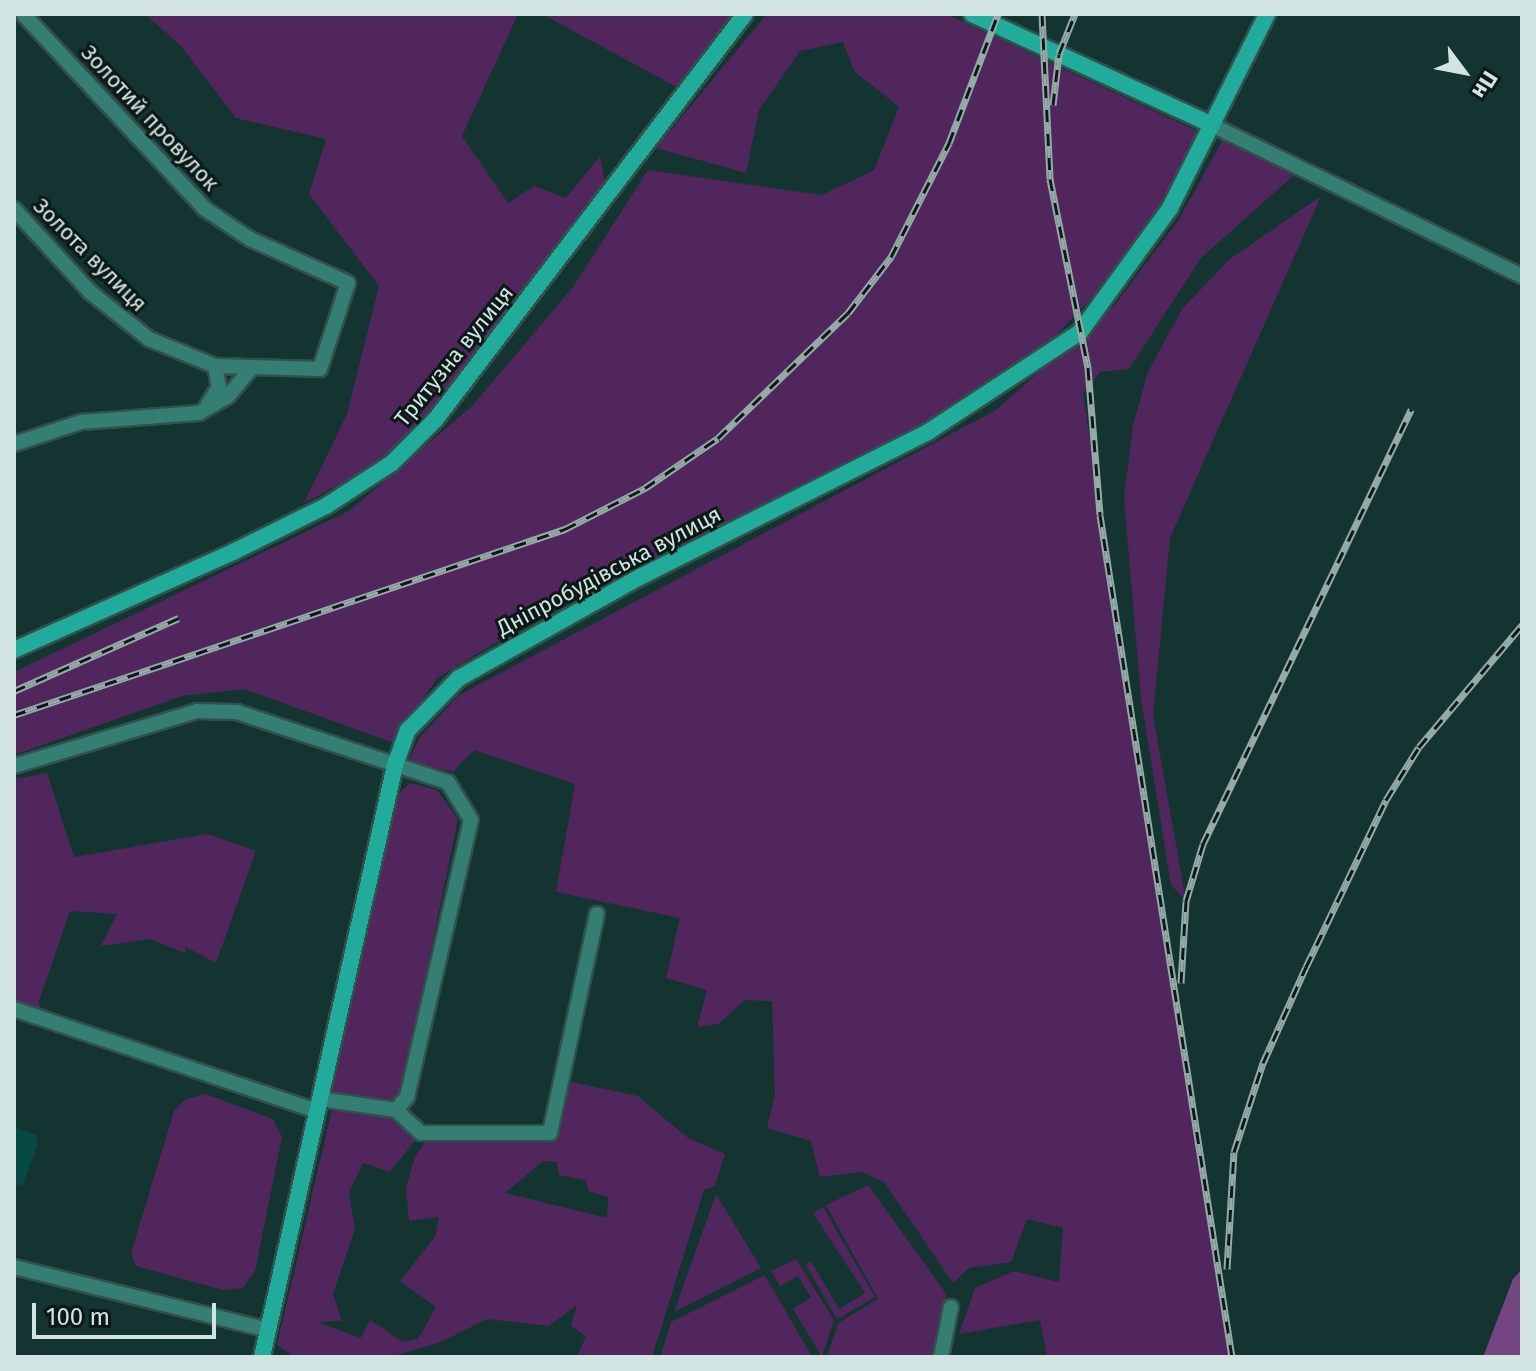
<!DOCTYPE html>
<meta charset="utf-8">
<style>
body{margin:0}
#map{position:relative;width:1536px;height:1371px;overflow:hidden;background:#133430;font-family:"Fira Sans",sans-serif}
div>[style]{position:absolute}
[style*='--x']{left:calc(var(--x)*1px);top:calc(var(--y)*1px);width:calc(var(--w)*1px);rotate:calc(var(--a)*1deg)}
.green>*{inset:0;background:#50265d}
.water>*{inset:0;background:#734581}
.building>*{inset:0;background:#054a43}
.roads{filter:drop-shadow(2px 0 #32504c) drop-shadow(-2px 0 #32504c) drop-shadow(0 2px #32504c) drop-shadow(0 -2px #32504c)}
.street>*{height:14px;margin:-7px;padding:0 7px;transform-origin:7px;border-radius:7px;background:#347e74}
.secondary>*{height:16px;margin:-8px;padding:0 8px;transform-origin:8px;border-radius:8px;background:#20ab9b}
.rail>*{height:7px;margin-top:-3.5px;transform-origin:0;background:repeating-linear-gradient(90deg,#0b1917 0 12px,#93aaa6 0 24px);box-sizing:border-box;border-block:2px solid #93aaa6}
span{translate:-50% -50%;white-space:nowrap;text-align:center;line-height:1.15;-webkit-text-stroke:6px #0b1917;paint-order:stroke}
.street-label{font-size:22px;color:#d2e4e1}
.frame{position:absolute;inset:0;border:16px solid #d2e4e1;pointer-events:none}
.north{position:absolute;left:1424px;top:32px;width:80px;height:80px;-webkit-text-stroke:6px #0b1917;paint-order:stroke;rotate:122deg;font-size:22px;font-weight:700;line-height:32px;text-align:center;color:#d2e4e1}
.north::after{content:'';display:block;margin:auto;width:28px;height:36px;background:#d2e4e1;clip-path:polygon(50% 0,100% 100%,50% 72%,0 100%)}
.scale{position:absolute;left:32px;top:1303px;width:184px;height:36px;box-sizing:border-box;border:4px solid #d2e4e1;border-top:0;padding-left:10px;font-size:24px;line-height:28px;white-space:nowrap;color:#d2e4e1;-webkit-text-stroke:6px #0b1917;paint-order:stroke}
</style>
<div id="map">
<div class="green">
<div style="clip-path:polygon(145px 14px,518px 14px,462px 136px,508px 203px,534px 186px,566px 198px,600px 156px,606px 188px,430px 414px,383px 461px,304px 503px,347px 414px,379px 286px,309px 194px,326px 139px,236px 118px,181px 46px)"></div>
<div style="clip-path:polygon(542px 14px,735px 14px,680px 89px)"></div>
<div style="clip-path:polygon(767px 14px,946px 14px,1197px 131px,1150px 226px,1100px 289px,1022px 371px,913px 432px,549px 611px,437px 678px,394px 743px,244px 689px,182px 696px,14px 755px,14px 672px,349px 511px,473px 405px,573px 287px,648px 170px,822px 195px,874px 170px,899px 107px,854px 71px,843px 42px,800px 51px,759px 110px,746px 173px,656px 148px)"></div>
<div style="clip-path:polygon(1227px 132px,1302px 168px,1201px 258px,1129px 369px,1100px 372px,1083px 394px,1232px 1357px,1047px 1357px,1040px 1320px,959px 1334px,975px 1288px,1014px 1271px,1059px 1282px,1063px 1228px,1027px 1219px,1011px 1262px,969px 1268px,953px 1283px,884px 1182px,862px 1172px,820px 1177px,811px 1141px,767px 1128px,775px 1095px,772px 1001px,745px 1000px,718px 1024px,697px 1027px,707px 990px,666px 978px,680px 918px,556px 892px,575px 784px,474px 750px,453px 772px,408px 762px,420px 737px,459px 695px,996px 410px,1114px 306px,1180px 218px)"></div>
<div style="clip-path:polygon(1321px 196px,1170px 538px,1153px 715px,1186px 901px,1171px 885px,1141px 699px,1124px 498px,1133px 425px,1148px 372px,1182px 309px,1230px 259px)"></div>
<div style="clip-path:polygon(47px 773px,74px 857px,208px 834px,256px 851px,216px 963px,186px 947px,185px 953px,151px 939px,101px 946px,117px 914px,70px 911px,39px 1001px,41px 1012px,14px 1003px,14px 779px)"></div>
<div style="clip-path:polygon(410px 783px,437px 790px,458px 819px,402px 1090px,391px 1106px,336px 1098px,332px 1089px,397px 795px)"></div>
<div style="clip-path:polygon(evenodd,562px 1080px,638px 1096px,688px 1138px,725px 1154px,715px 1186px,704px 1190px,652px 1357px,577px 1357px,586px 1336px,571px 1326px,577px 1305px,549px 1326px,487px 1319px,441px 1342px,390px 1357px,294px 1357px,277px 1345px,334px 1101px,396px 1110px,421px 1133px,390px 1172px,363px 1163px,349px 1193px,355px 1229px,333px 1294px,342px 1321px,317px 1322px,361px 1338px,370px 1320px,403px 1342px,418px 1339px,436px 1307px,400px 1281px,435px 1237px,439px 1217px,409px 1221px,406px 1188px,415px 1157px,431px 1133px,549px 1133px,562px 1080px,543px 1161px,557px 1162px,559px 1175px,585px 1180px,589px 1191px,608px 1197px,607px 1218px,505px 1193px,543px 1161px)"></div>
<div style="clip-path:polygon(206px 1094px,273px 1119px,282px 1137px,255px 1271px,243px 1288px,223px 1290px,136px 1266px,131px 1253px,174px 1111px,186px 1099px)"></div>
<div style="clip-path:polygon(868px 1185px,945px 1292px,948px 1307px,935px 1357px,827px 1357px,838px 1323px,878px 1299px,826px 1205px)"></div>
<div style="clip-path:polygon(716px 1194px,761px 1268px,674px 1312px)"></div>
<div style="clip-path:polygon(823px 1207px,875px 1297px,837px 1319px,806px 1265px,811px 1261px,839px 1309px,865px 1293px,813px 1213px)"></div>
<div style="clip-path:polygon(796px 1259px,834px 1320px,822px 1357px,793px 1309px,811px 1297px,798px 1276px,780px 1286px,771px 1271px)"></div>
<div style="clip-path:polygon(765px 1275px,812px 1357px,660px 1357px,671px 1322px)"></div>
</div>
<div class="water">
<div style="clip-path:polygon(1522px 1269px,1522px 1357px,1483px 1357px,1513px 1279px)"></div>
</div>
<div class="building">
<div style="clip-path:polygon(14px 1127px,36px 1135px,38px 1144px,22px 1186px,14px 1183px)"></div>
</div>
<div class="roads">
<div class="street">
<div style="--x:1212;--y:125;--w:345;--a:26"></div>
<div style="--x:14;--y:209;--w:113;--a:47.5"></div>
<div style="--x:90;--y:292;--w:75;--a:38.5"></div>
<div style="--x:149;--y:339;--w:71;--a:22.2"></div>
<div style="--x:215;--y:366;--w:105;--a:1.6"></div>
<div style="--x:320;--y:369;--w:90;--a:-72"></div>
<div style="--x:348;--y:283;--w:107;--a:-155.8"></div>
<div style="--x:250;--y:239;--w:54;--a:-146.3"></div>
<div style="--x:205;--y:209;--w:267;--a:-133"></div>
<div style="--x:208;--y:404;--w:20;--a:-57"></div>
<div style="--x:219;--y:387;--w:21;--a:-101"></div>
<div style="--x:14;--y:444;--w:71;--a:-18.2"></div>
<div style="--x:81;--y:422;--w:118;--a:-4.4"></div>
<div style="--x:199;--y:413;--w:34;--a:-30"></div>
<div style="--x:228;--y:396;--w:38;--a:-50"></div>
<div style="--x:14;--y:766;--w:191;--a:-16.7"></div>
<div style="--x:197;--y:711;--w:40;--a:1.4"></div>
<div style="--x:237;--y:712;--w:222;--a:18.4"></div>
<div style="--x:448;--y:782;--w:44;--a:58.8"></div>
<div style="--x:471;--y:820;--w:284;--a:103"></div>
<div style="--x:407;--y:1097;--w:17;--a:130"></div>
<div style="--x:14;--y:1009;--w:320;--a:18.6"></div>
<div style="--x:320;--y:1099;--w:77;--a:8.2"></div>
<div style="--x:396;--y:1110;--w:34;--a:43"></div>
<div style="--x:421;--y:1133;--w:129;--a:0"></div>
<div style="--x:550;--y:1133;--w:224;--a:-77.9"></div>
<div style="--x:14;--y:1267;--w:262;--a:13.9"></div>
<div style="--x:941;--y:1357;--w:51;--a:-78.7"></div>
</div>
<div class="secondary">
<div style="--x:972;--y:14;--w:264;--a:24.8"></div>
<div style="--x:14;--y:650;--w:240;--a:-24.1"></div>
<div style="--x:233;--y:552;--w:104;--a:-26.3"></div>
<div style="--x:326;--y:506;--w:79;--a:-33.1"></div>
<div style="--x:392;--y:463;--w:62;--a:-45"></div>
<div style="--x:436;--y:419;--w:509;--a:-52.66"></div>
<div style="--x:262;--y:1357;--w:607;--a:-77.34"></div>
<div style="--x:395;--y:765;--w:37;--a:-70"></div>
<div style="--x:408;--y:730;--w:73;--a:-45.6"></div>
<div style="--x:459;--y:678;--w:207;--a:-29.2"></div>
<div style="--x:640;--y:577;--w:322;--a:-26.7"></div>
<div style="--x:928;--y:432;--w:182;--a:-33.3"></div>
<div style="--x:1080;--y:332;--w:153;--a:-54"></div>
<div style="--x:1170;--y:208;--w:217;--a:-63.4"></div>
</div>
</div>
<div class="rail">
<div style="--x:1042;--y:14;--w:165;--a:87.2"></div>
<div style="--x:1050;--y:179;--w:193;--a:78.6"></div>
<div style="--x:1088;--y:368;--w:147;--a:85.3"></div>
<div style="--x:1100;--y:515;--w:852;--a:81.09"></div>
<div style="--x:1053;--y:105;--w:51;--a:-83.3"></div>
<div style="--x:1059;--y:54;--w:43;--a:-68.2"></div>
<div style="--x:14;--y:691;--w:180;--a:-23.9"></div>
<div style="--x:14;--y:715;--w:582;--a:-18.65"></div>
<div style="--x:565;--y:529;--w:90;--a:-27.1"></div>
<div style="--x:645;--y:488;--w:88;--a:-34.4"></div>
<div style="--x:718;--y:438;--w:180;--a:-43.9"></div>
<div style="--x:848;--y:313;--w:71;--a:-52.5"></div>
<div style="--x:891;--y:257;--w:128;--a:-63"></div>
<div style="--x:949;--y:143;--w:138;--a:-69.2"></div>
<div style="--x:1181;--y:983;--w:82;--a:-86.5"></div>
<div style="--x:1186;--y:901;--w:59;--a:-73.4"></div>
<div style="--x:1203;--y:844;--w:482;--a:-64.4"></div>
<div style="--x:1227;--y:1269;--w:117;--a:-86.6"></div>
<div style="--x:1234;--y:1152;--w:94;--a:-72"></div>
<div style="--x:1263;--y:1063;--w:105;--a:-65.9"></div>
<div style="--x:1306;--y:967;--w:185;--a:-64.4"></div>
<div style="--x:1386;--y:800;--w:62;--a:-58.1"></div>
<div style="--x:1419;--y:747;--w:160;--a:-49.8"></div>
</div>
<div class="street-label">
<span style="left:150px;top:118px;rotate:47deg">Золотий провулок</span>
<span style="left:90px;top:255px;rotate:45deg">Золота вулиця</span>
<span style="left:454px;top:356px;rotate:-51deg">Тритузна вулиця</span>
<span style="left:609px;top:571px;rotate:-28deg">Дніпробудівська вулиця</span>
</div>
<div class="frame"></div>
<div class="north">Пн</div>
<div class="scale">100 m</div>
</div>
